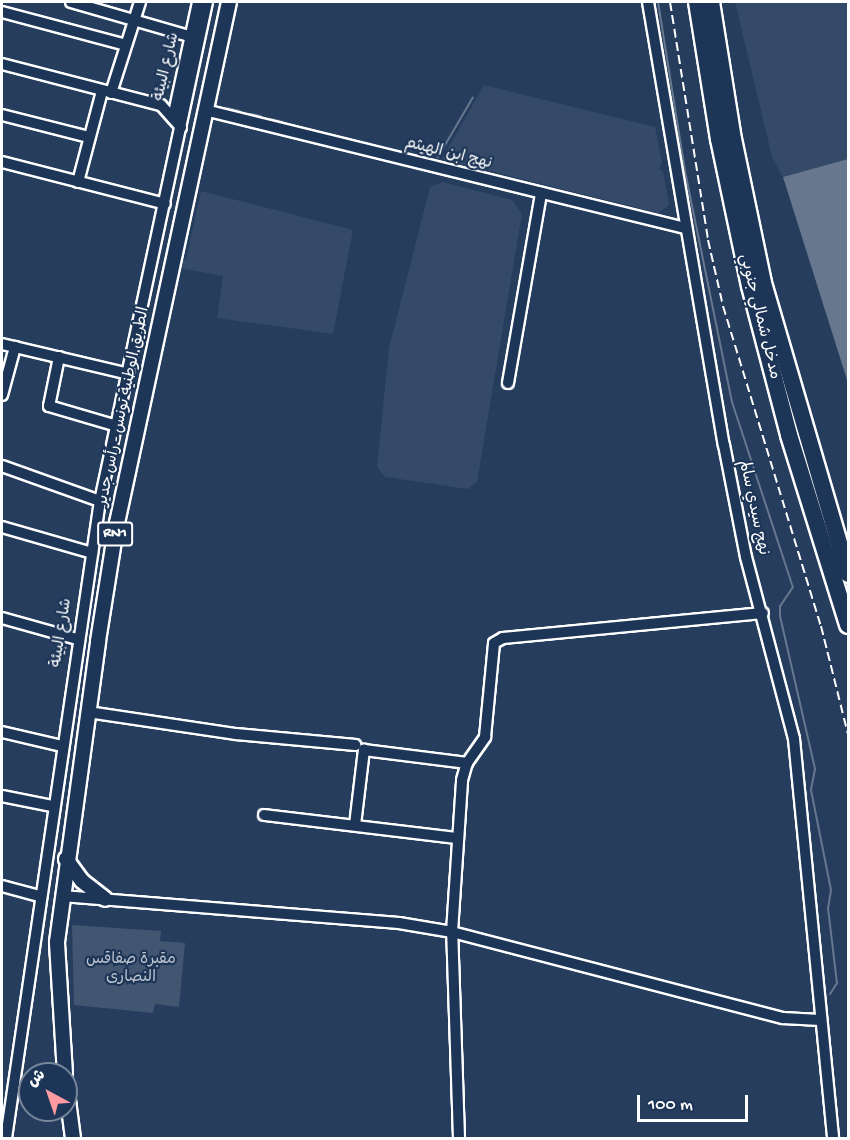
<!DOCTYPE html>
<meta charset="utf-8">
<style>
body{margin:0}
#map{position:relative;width:850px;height:1140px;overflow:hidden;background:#263d5e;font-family:"Gochi Hand","Playpen Sans Arabic",sans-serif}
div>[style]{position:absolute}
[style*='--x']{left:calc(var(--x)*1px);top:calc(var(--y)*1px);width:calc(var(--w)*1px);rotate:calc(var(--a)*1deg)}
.built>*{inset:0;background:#344a68}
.green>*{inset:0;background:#425672}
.water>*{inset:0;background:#67788e}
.stream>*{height:2px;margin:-1px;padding:0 1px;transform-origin:1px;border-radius:1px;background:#67788e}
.roads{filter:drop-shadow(2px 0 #fff) drop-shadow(-2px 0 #fff) drop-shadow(0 2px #fff) drop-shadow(0 -2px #fff)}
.minor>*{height:10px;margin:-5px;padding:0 5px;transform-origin:5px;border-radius:5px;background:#1d3557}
.major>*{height:14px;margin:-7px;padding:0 7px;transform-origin:7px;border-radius:7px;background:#1d3557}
.highway>*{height:16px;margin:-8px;padding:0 8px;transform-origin:8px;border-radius:8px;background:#1d3557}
.rail>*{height:2px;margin-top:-1px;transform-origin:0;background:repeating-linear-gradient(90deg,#fff 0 9px,transparent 0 13.5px)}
span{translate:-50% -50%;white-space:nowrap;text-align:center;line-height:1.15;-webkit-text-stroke:4.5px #1d3557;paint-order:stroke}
.shield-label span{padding:2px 4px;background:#1d3557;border:2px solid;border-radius:4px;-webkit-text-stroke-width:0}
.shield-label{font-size:15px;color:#fff;font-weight:700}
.street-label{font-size:16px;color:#fff}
.park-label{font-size:16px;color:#bdc4ce}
.frame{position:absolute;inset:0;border:3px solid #fff;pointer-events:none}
.north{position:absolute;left:18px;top:1062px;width:60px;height:60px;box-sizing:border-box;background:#1d3557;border:2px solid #77869a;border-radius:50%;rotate:320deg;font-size:16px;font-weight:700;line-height:24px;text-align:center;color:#fff}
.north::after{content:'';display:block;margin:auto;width:21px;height:27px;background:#ff9aa2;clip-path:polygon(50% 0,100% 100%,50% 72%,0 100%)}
.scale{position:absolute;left:637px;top:1095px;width:111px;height:27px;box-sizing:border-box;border:3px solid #fff;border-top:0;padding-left:8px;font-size:18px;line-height:21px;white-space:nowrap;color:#fff;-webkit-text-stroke:4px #1d3557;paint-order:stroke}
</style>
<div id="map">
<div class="built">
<div style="clip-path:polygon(735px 2px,848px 2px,848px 159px,783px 177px,772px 157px)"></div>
<div style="clip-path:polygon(484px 85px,655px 127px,662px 162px,659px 169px,663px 171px,669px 205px,658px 213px,442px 159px)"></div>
<div style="clip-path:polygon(443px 182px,512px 200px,522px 214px,477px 482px,468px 489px,385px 477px,377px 467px,389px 348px,430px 187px)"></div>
<div style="clip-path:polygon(201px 191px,353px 230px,333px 334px,217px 318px,223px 276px,179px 268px,181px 259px,186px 260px)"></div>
</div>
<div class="green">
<div style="clip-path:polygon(72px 925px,161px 931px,160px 941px,185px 943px,179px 1007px,155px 1004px,153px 1013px,74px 1005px)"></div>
</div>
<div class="water">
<div style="clip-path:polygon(848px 159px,848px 383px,783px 177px)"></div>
</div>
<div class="stream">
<div style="--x:658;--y:2;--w:176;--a:80.9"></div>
<div style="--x:686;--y:176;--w:231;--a:78.5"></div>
<div style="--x:732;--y:402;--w:195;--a:71.8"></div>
<div style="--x:793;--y:587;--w:23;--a:124"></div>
<div style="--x:780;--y:606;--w:10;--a:90"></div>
<div style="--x:780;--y:616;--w:157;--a:77.1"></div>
<div style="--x:815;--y:769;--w:21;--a:101"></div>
<div style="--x:811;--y:790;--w:102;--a:78.7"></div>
<div style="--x:831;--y:890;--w:18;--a:99"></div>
<div style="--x:828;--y:908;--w:76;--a:83.2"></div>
<div style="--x:837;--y:983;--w:13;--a:122"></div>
<div style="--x:227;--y:108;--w:13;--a:13"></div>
<div style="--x:251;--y:114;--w:10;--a:11"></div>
<div style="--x:271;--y:119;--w:12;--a:14"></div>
<div style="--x:438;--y:157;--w:69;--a:-59.7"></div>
</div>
<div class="roads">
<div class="minor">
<div style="--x:71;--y:2;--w:130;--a:16.1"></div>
<div style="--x:648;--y:2;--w:449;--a:80.3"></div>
<div style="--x:724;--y:445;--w:114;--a:78.9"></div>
<div style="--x:746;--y:557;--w:188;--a:75.2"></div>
<div style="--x:794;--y:739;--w:401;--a:84.4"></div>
<div style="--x:2;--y:12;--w:128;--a:14.9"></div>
<div style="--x:2;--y:64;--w:164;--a:14.5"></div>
<div style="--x:161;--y:105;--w:30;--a:48"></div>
<div style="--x:111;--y:93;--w:96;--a:-72.3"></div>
<div style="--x:205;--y:110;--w:493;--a:13.8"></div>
<div style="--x:2;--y:115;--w:90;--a:14.2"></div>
<div style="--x:173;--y:118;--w:119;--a:-77.8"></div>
<div style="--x:2;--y:162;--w:168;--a:14.4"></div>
<div style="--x:78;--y:182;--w:94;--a:-75.2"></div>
<div style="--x:2;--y:344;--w:130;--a:13.3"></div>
<div style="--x:59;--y:357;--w:50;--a:101.5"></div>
<div style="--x:49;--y:406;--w:71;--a:16.4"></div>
<div style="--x:508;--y:383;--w:193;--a:-80.1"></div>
<div style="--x:2;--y:395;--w:50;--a:-74.8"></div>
<div style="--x:2;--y:466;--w:104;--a:19.7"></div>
<div style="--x:2;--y:527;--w:94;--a:16.1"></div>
<div style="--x:2;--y:618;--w:78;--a:15.6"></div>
<div style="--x:88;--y:712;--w:150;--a:8.5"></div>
<div style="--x:236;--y:734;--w:120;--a:5.3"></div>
<div style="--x:2;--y:732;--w:62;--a:13.1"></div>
<div style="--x:2;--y:796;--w:51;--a:11.3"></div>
<div style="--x:264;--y:815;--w:195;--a:6.8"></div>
<div style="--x:355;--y:825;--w:76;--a:-83.2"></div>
<div style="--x:364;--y:750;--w:104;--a:7.2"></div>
<div style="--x:2;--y:886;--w:38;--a:15"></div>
<div style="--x:62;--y:896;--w:338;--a:4.6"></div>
<div style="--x:399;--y:923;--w:54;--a:9.6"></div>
<div style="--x:452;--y:932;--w:342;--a:14.6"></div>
<div style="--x:783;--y:1018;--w:37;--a:3"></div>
<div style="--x:6;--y:1138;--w:644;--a:-81.61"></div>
<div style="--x:100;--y:501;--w:510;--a:-77.9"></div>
<div style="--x:459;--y:1138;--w:206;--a:-91.9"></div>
<div style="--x:452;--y:932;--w:152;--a:-86.2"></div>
<div style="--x:462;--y:780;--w:18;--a:-74"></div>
<div style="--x:467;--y:763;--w:32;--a:-55"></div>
<div style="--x:485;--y:737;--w:94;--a:-84.5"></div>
<div style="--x:494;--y:643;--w:10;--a:-29"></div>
<div style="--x:503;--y:638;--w:261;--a:-5.5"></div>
</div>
<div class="major">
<div style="--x:66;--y:859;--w:27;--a:54"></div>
<div style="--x:82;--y:881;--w:29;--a:38"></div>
<div style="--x:65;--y:1074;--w:132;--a:-93.5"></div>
<div style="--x:57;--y:942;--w:304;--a:-82.2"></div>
<div style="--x:98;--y:641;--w:120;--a:-80.9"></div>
<div style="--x:117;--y:523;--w:533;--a:-77.87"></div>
<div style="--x:66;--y:1085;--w:53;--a:82.5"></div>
</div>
<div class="highway">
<div style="--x:697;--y:2;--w:139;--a:80.9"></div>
<div style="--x:719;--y:139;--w:150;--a:78.1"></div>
<div style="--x:750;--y:286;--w:154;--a:75.3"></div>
<div style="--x:789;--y:435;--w:199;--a:72.7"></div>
<div style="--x:711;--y:2;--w:139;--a:80.9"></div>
<div style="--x:733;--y:139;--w:147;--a:78.2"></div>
<div style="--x:763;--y:283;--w:303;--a:73.7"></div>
</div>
</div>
<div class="rail">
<div style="--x:670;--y:2;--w:241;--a:80.9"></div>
<div style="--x:708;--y:240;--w:68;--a:77.2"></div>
<div style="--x:723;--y:306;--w:335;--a:73"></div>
<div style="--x:821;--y:626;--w:111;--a:76"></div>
<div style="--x:848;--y:1005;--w:30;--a:90"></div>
</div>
<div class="shield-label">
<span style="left:115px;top:534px">RN1</span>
</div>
<div class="street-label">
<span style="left:168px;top:67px;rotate:-77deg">شارع البيئة</span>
<span style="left:448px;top:155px;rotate:14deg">نهج ابن الهيثم</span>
<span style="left:758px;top:317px;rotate:76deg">مدخل شمالي جنوبي</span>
<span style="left:125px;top:407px;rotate:-78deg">الطريق الوطنية تونس - رأس جدير</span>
<span style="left:752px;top:508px;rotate:78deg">نهج سيدي سالم</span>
<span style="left:63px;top:633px;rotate:-81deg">شارع البيئة</span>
</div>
<div class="park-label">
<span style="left:131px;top:970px">مقبرة صفاقس<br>النصارى</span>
</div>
<div class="frame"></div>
<div class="north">ش</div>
<div class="scale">100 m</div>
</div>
